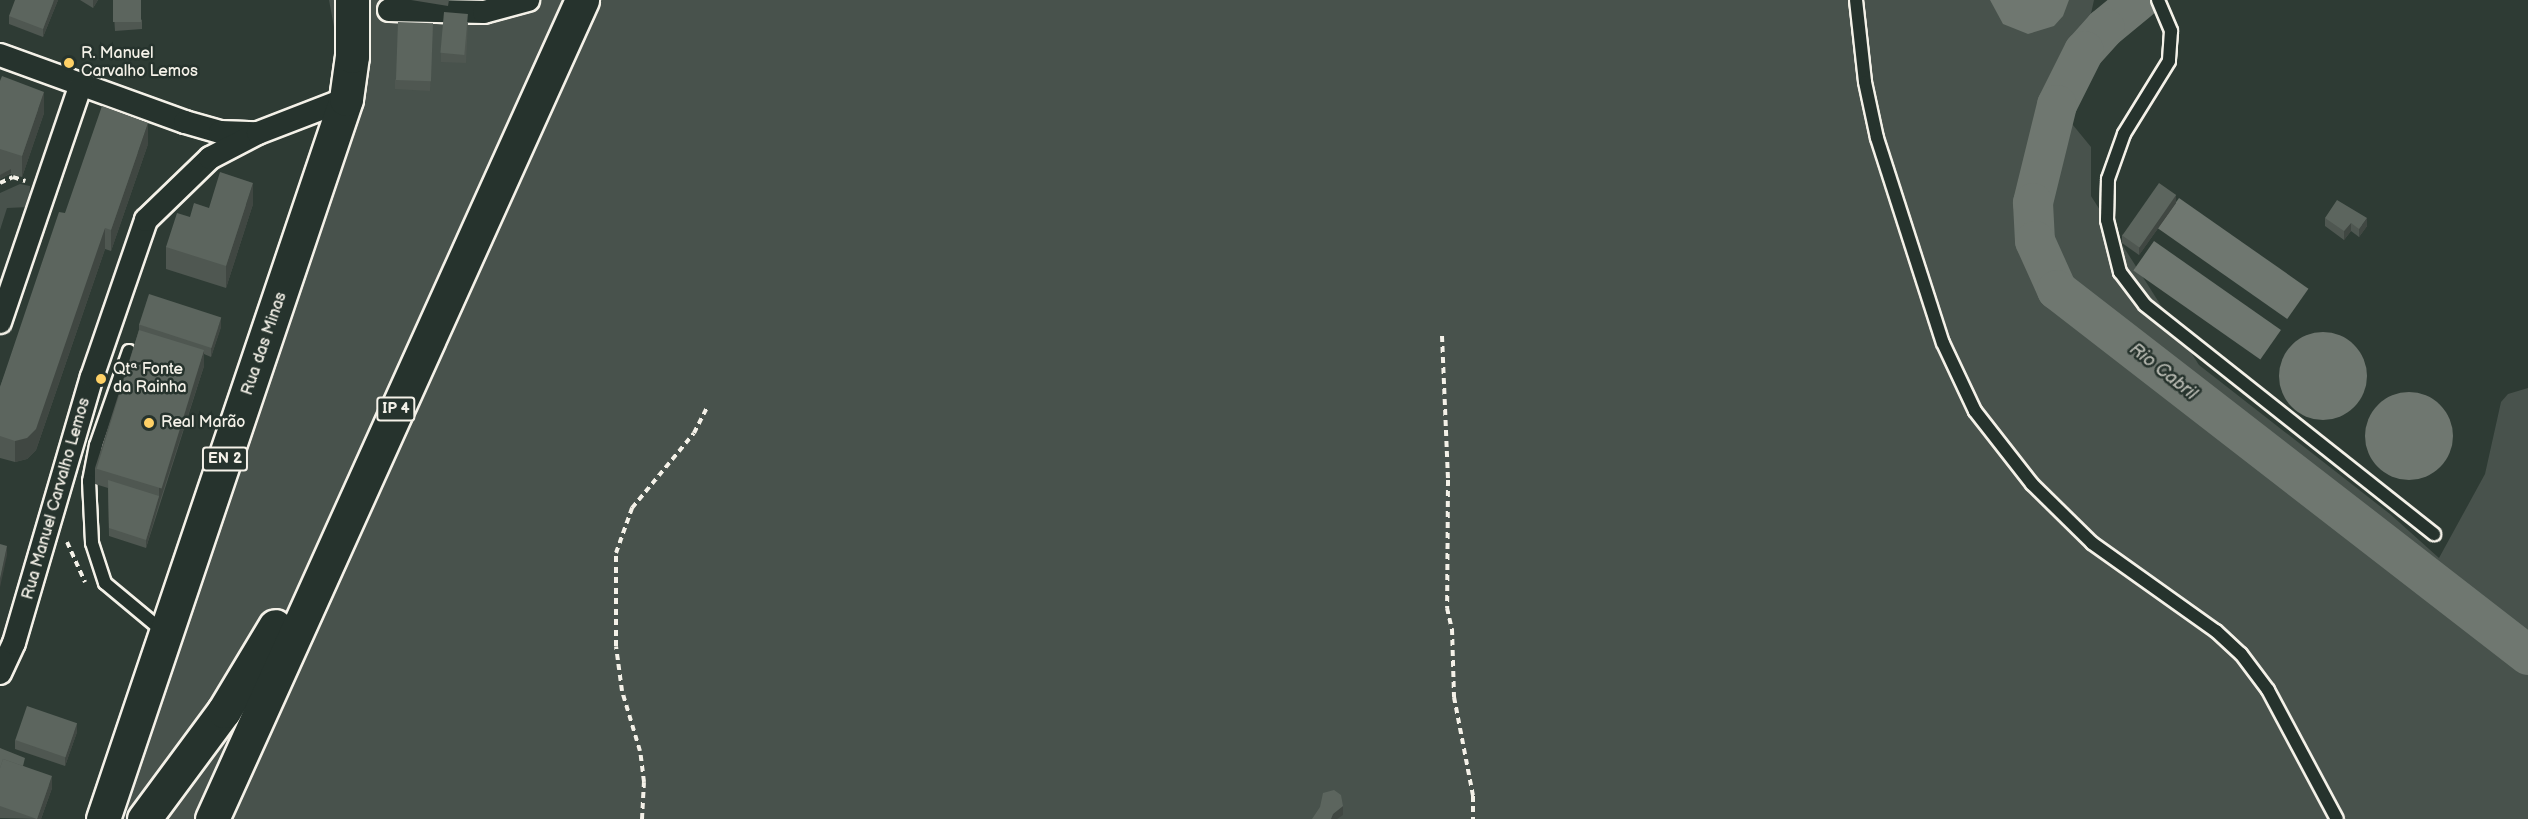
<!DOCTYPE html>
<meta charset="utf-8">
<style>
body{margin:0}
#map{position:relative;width:2528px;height:819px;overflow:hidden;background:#2e3b34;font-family:"Balsamiq Sans",sans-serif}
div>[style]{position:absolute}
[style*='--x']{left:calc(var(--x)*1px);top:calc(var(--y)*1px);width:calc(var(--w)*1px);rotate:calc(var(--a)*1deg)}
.green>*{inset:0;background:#48524c}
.water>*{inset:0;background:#6f7770;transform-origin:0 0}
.round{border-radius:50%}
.river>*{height:40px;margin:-20px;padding:0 20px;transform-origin:20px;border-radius:20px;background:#6f7770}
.path>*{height:4px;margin-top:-2px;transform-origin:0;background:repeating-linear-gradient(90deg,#f4f1e8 0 6px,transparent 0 10.5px)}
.roads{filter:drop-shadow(2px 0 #f4f1e8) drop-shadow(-2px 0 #f4f1e8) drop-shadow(0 2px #f4f1e8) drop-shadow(0 -2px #f4f1e8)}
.service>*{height:12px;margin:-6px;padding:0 6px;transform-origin:6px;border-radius:6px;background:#26332d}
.minor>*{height:22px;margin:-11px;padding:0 11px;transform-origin:11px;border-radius:11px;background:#26332d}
.primary>*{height:33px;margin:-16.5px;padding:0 16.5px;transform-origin:16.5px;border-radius:16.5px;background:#26332d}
.trunk>*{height:33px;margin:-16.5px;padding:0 16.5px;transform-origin:16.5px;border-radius:16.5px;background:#26332d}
.wall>*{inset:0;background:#4f5751}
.shaded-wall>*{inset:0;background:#404742}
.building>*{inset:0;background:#5c655e;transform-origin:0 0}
.dots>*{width:16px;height:16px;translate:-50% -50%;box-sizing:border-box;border:3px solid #26332d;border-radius:50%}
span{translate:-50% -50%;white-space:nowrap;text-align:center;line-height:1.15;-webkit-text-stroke:5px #26332d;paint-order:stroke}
.shield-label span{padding:2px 4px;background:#26332d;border:2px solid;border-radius:4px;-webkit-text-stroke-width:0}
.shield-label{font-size:15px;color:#f4f1e8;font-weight:700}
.poi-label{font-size:16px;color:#f4f1e8}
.left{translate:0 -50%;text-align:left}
.street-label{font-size:16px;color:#f4f1e8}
.water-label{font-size:18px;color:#b8bab2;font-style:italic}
</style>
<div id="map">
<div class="green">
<div style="clip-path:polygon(329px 0,2094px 0,2068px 119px,2091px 147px,2091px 196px,2199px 365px,2390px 514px,2439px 558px,2485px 474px,2501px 402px,2508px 394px,2528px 388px,2528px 819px,122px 819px,354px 136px)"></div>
<div style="clip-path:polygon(20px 184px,30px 186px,29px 207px,7px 208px,0 230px,0 193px)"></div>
</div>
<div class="water">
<div style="clip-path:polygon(1990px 0,2069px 0,2063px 16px,2054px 26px,2028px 34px,2003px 24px)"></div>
<div style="left:2179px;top:198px;width:158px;height:37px;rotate:35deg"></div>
<div style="left:2154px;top:241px;width:155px;height:36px;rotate:35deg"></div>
<div class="round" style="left:2279px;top:332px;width:88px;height:88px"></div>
<div class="round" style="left:2365px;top:392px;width:88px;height:88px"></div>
</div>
<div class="river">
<div style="--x:2139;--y:0;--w:44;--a:140.5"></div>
<div style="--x:2105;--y:28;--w:31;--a:132"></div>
<div style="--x:2084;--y:51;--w:60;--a:116.6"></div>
<div style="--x:2057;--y:105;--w:101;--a:103.8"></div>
<div style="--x:2033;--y:203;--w:38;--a:87"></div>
<div style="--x:2035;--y:241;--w:54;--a:65.8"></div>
<div style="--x:2057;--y:290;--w:596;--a:37.77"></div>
</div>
<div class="path">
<div style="--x:0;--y:183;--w:14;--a:-25"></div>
<div style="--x:13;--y:177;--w:13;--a:18"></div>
<div style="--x:1442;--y:336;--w:144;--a:87.6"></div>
<div style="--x:1448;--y:480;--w:128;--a:90.4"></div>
<div style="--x:1447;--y:608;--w:22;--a:77"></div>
<div style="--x:1452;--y:629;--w:68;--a:88.3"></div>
<div style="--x:1454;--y:697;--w:101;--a:79.1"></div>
<div style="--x:1473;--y:796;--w:23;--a:90"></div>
<div style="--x:67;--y:542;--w:44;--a:65.8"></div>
<div style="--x:642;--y:819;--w:37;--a:-87"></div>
<div style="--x:644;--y:782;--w:31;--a:-97"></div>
<div style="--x:640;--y:751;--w:63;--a:-106.7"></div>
<div style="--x:622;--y:691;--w:45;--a:-97.6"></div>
<div style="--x:616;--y:646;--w:93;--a:-90"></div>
<div style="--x:616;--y:553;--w:48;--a:-70.4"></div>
<div style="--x:632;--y:508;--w:97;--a:-50.4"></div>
<div style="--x:694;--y:433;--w:28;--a:-63"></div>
</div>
<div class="roads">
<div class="service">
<div style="--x:1856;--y:0;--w:82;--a:83.7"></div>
<div style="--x:1865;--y:82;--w:57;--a:77.9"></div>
<div style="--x:1877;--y:138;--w:215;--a:72.2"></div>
<div style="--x:1943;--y:343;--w:75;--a:64.8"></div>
<div style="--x:1975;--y:411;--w:93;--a:52"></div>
<div style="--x:2032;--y:484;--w:84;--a:44.5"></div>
<div style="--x:2092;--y:543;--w:152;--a:35.4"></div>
<div style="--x:2216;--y:631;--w:34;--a:43"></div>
<div style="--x:2241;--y:654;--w:45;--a:53.1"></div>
<div style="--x:2268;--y:690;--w:146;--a:61.9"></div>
<div style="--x:2158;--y:0;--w:34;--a:67"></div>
<div style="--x:2171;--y:31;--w:30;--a:94"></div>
<div style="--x:2169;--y:61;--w:86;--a:121.7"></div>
<div style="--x:2124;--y:134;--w:48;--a:109.6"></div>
<div style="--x:2108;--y:179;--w:41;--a:91.4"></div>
<div style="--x:2107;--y:220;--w:54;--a:76"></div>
<div style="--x:2120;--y:272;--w:41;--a:52.9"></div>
<div style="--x:2145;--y:305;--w:369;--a:38.4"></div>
<div style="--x:129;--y:351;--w:100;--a:109.3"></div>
<div style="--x:96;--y:445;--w:37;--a:101"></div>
<div style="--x:89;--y:481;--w:62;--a:87.2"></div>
<div style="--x:92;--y:543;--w:42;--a:72"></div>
<div style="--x:105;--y:583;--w:78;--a:39.8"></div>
</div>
<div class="minor">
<div style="--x:389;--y:10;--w:95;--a:1.2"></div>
<div style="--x:484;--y:12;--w:46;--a:-15.3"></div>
<div style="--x:0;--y:55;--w:197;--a:19.9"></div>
<div style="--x:185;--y:122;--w:36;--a:16"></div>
<div style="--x:220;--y:132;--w:36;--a:2"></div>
<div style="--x:0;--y:322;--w:251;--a:-71.2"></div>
<div style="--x:0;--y:673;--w:33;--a:-65"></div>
<div style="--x:14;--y:643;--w:277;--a:-73.7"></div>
<div style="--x:92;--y:377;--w:166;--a:-71"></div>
<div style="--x:146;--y:220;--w:89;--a:-44.1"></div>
<div style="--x:210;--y:158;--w:54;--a:-27.5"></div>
<div style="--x:258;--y:133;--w:94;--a:-21.1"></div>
</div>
<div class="primary">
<div style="--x:103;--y:819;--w:760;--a:-71.35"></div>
<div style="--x:346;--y:99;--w:43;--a:-82.1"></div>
<div style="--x:352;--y:56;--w:56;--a:-90"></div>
</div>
<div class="trunk">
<div style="--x:144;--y:819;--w:134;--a:-53.5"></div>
<div style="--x:224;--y:711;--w:99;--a:-59"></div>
<div style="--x:212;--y:819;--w:899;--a:-65.69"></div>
</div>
</div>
<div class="wall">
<div style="clip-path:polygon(58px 0,43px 37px,9px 24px,9px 16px)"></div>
<div style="clip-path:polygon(80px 0,98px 0,93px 8px)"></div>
<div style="clip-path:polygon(113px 0,142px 20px,142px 29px,115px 31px)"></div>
<div style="clip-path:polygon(411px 0,449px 0,448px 6px)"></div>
<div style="clip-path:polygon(468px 22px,466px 63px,441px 62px,441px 53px)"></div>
<div style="clip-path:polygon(433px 23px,430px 91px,395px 89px,395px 80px)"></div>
<div style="clip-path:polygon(0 81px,44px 113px,22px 177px,10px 174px,0 179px)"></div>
<div style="clip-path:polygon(148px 144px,111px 251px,105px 249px,36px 450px,27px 459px,15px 462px,0 458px,0 387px,65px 213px)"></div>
<div style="clip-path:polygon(2176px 203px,2139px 255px,2122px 243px,2122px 235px)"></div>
<div style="clip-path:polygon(253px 204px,226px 288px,166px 269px,166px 247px,190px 217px,209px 208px)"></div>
<div style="clip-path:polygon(2325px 218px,2367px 226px,2359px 237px,2351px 231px,2344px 240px,2325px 226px)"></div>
<div style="clip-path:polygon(139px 324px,221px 327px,211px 357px,204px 354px,204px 366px,146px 548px,109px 536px,108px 488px,95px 484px,95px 468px,139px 330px)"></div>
<div style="clip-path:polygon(77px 732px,65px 766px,15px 749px,15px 740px)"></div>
<div style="clip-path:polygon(0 748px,52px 788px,41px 819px,0 818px)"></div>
</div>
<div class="shaded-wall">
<div style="clip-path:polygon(54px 0,58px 0,43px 37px,43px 29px)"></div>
<div style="clip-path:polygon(93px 0,98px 0,93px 8px)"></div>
<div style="clip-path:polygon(44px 92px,44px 113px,22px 177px,22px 156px)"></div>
<div style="clip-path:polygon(148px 123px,148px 144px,111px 251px,111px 230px)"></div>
<div style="clip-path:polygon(11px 169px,11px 173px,0 179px,0 175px)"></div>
<div style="clip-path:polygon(253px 183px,253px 204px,226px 288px,226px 266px)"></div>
<div style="clip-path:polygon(2176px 195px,2176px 203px,2139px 255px,2139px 247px)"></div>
<div style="clip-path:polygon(2367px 218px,2367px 226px,2359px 237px,2359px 229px)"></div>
<div style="clip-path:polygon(2351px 223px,2351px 231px,2344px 240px,2344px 231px)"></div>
<div style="clip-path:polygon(105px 228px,105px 249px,36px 450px,27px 459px,15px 462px,15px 441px)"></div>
<div style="clip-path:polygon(221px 318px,221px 327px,211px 357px,211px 348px)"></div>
<div style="clip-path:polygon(204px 350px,204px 366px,159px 504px,159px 488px)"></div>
<div style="clip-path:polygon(159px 496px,159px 504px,146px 548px,146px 540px)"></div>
<div style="clip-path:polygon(7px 546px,7px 555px,0 587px,0 579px)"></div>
<div style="clip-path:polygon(77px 723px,77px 732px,65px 766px,65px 758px)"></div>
<div style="clip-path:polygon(52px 776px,52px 788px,41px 819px,37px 819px)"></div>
<div style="clip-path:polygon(1343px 806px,1343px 815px,1337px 819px,1331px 819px,1333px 814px)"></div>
</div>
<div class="building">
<div style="clip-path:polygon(15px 0,54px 0,43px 29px,9px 16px)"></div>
<div style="left:113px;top:0;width:28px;height:22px"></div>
<div style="left:444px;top:12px;width:24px;height:41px;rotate:5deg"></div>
<div style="left:398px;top:22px;width:35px;height:58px;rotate:2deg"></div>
<div style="clip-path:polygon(2px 76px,44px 92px,22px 156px,0 149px,0 81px)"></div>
<div style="clip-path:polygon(102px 106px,148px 123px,111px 230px,105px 228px,36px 429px,27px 438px,15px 441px,0 436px,0 387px,59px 212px,65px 213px)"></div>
<div style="clip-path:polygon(220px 172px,253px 183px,226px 266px,166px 247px,177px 213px,190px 217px,194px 203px,209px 208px)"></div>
<div style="left:2159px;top:183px;width:21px;height:64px;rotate:35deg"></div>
<div style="clip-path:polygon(2337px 200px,2367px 218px,2359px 229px,2351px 223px,2344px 231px,2325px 218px)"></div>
<div style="left:149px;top:294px;width:76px;height:32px;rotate:18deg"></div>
<div style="left:139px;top:330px;width:68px;height:145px;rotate:17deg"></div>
<div style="clip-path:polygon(108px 480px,159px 496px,146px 540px,109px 528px)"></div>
<div style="clip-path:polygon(0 544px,7px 546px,0 579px)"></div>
<div style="left:27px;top:706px;width:53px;height:36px;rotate:19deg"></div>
<div style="clip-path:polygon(0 748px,25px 758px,23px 766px,3px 759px,0 768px)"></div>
<div style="clip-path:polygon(3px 759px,52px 776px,37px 819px,0 806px,0 768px)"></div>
<div style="clip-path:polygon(1334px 790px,1341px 795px,1343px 806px,1333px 814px,1331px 819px,1312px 819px,1320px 807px,1323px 793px)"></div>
</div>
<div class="dots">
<div style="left:69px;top:63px;background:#ffd166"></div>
<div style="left:101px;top:379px;background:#ffd166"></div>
<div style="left:149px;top:423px;background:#ffd166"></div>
</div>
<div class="shield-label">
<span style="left:396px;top:409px">IP 4</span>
<span style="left:225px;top:459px">EN 2</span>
</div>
<div class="poi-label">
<span class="left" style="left:81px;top:63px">R. Manuel<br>Carvalho Lemos</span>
<span class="left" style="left:113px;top:379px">Qtª Fonte<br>da Rainha</span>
<span class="left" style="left:161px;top:423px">Real Marão</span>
</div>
<div class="street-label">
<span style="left:265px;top:344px;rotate:-71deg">Rua das Minas</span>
<span style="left:57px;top:499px;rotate:-74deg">Rua Manuel Carvalho Lemos</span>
</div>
<div class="water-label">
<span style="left:2163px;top:372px;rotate:38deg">Rio Cabril</span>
</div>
</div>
